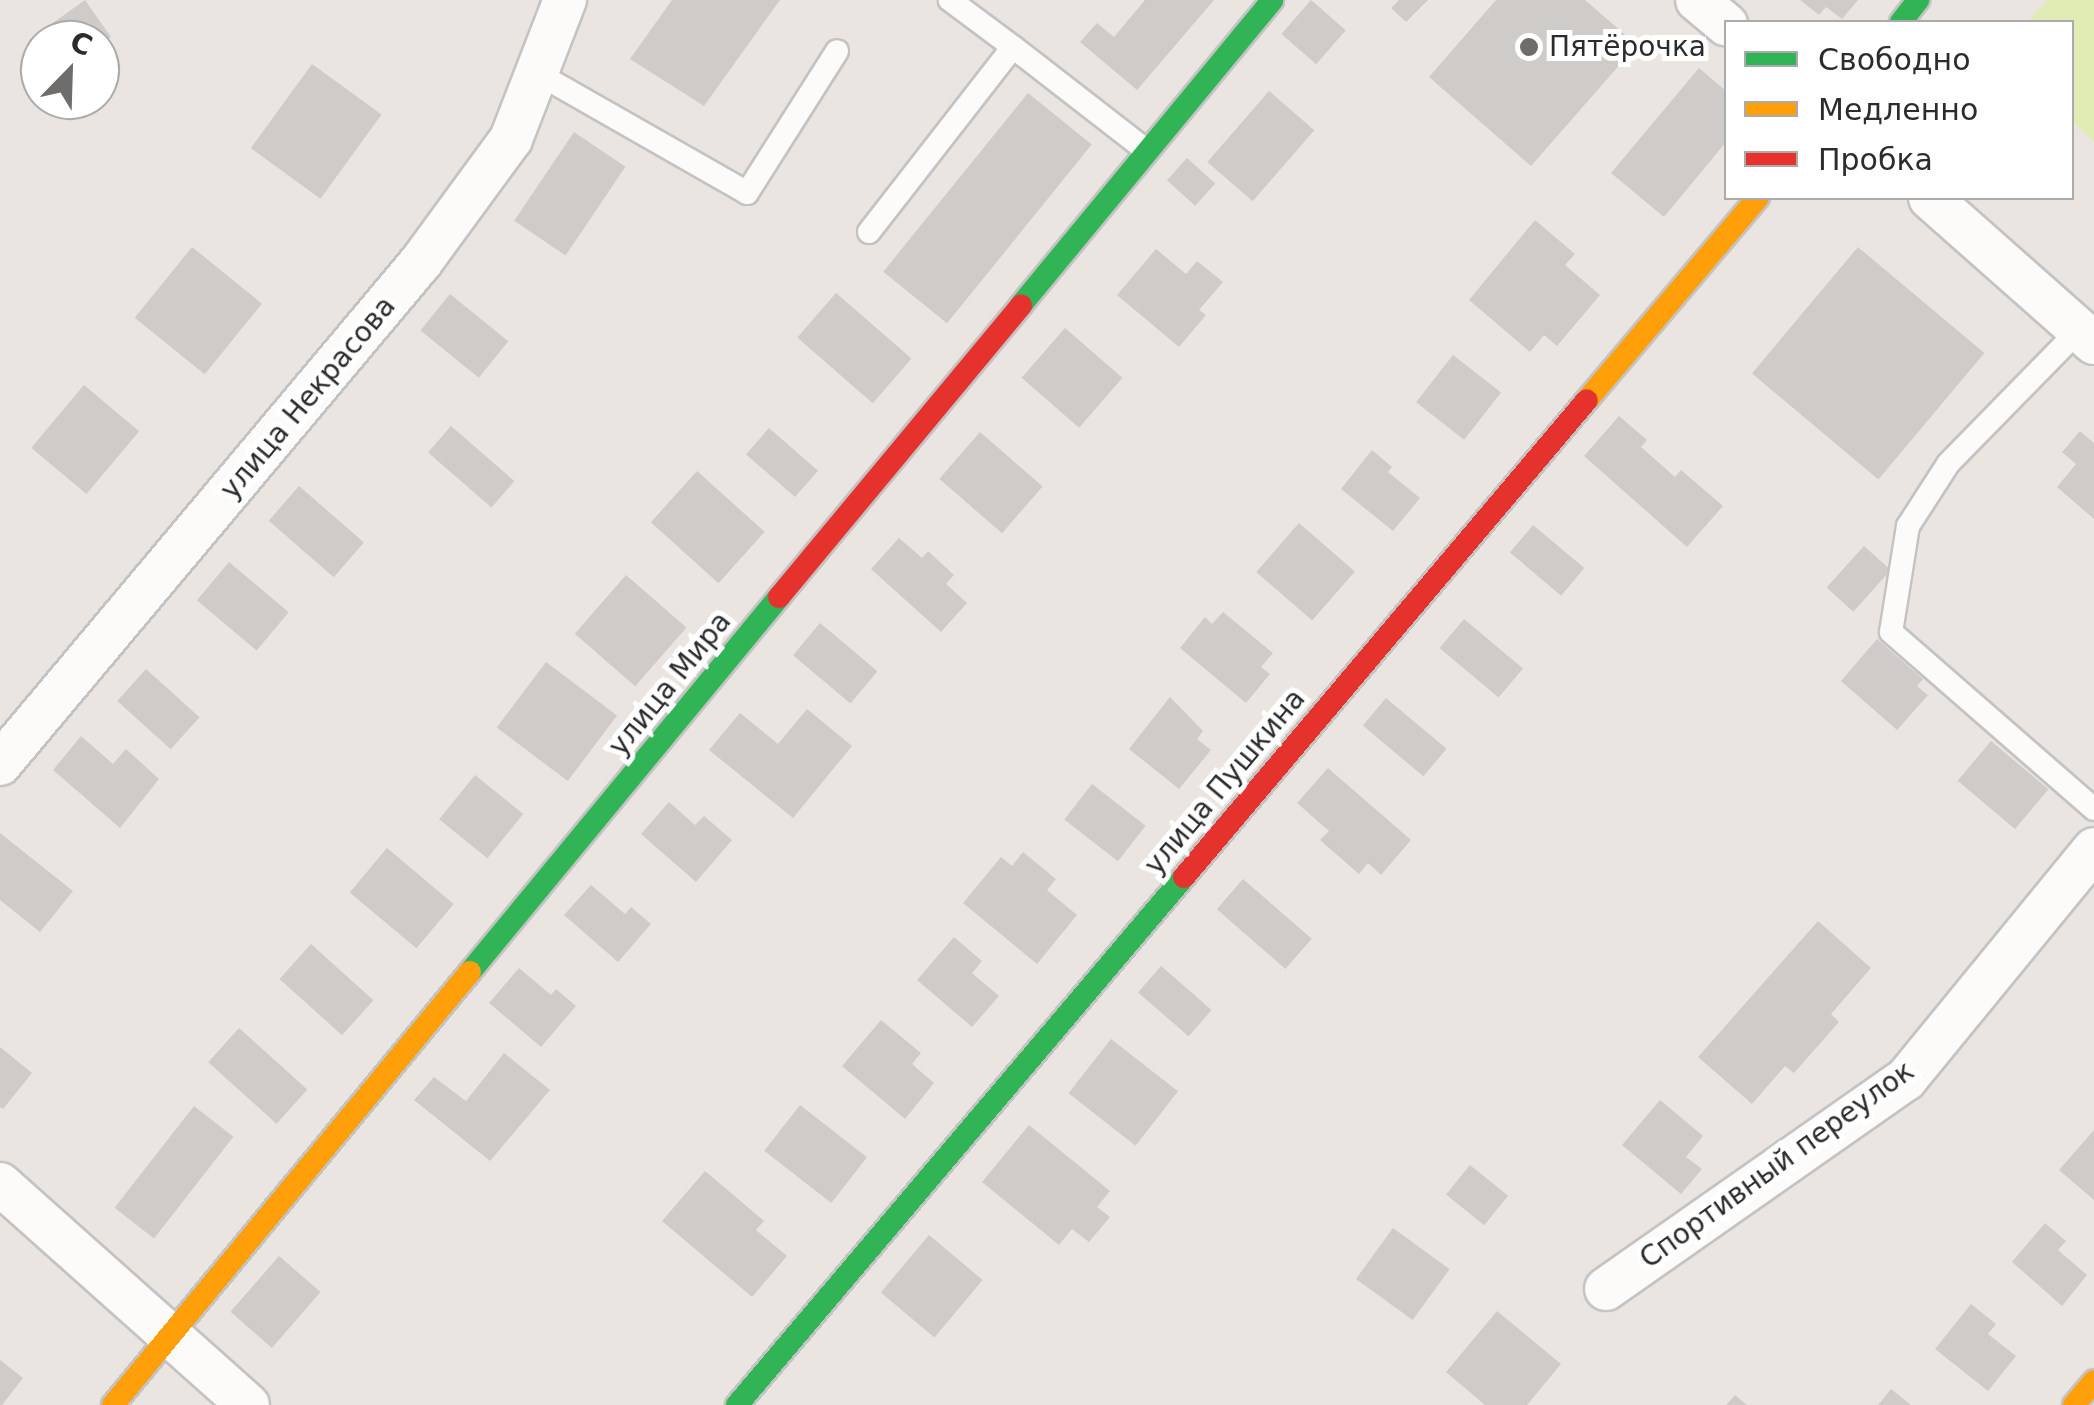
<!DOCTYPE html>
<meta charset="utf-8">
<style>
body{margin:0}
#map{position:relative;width:2094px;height:1405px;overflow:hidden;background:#ebe5e1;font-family:"DejaVu Sans",sans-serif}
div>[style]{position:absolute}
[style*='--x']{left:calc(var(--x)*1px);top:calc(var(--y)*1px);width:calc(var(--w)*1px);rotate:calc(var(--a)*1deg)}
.pitch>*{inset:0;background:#e1ecb4}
.building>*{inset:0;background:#cfcbc8;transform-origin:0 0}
.roads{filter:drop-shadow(2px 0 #c4c3c3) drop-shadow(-2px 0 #c4c3c3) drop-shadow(0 2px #c4c3c3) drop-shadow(0 -2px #c4c3c3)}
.lane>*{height:22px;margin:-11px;padding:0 11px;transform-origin:11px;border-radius:11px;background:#fcfbfa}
.street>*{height:42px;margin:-21px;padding:0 21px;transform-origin:21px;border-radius:21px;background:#fcfbfa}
.fast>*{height:22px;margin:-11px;padding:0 11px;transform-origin:11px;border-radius:11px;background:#30b455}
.slow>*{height:22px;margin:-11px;padding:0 11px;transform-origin:11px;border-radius:11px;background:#ff9f0a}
.jam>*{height:22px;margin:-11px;padding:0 11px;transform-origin:11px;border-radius:11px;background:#e5322d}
.dots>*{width:28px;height:28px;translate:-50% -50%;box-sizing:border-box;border:5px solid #fff;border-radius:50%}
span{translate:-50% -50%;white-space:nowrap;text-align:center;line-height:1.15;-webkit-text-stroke:10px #fff;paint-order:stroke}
.poi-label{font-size:28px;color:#2c2c2c}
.left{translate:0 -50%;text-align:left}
.street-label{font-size:28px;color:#2c2c2c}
.legend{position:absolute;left:1724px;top:20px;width:350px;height:180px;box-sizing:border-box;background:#fff;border:2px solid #ababab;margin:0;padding:12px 18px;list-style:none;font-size:30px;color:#2c2c2c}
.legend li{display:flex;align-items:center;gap:20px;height:50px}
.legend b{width:50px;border:2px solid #ababab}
.north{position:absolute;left:20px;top:20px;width:100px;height:100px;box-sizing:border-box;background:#fff;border:2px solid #ababab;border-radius:50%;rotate:23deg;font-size:28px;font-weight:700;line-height:40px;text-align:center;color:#2c2c2c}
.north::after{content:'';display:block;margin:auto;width:35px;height:45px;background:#6f6d6b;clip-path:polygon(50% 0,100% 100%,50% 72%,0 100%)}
</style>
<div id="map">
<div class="pitch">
<div style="clip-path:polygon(2048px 0,2094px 0,2094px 142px,2072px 121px,2072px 22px,2027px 22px)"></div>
</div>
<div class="building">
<div style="clip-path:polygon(85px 0,111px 37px,100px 45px,100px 40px,40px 40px,40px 56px,29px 40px)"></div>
<div style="clip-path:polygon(672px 0,780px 0,704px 106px,630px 59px)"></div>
<div style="clip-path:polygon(1145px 0,1214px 0,1137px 90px,1080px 42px,1097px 23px,1114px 37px)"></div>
<div style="left:1311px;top:0;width:46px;height:45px;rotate:41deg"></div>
<div style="clip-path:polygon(1399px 0,1428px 0,1406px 22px,1391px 8px)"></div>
<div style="clip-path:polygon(1496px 0,1585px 0,1637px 45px,1531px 166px,1429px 77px)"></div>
<div style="clip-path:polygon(1800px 0,1858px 0,1842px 19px,1826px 7px,1819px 15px)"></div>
<div style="left:312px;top:64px;width:86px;height:104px;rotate:36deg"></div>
<div style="clip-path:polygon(1699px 68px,1726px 91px,1726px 142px,1664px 217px,1611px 173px)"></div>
<div style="left:1269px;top:91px;width:60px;height:94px;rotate:41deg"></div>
<div style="left:1028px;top:93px;width:82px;height:230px;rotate:39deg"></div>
<div style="left:574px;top:132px;width:62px;height:107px;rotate:34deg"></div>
<div style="left:1187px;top:158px;width:38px;height:30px;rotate:42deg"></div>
<div style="clip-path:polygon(1535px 220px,1575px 254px,1565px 265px,1600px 295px,1557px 346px,1544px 335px,1530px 352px,1469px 300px)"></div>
<div style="left:192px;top:247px;width:90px;height:91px;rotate:39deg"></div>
<div style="left:1858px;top:247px;width:165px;height:165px;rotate:40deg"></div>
<div style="clip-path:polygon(1156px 249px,1186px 274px,1197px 261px,1223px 282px,1199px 310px,1206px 315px,1179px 347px,1117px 295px)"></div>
<div style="left:836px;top:293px;width:100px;height:59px;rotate:41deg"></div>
<div style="left:450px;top:294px;width:75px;height:47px;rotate:39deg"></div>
<div style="left:1065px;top:328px;width:76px;height:66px;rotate:41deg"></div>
<div style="left:1453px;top:355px;width:61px;height:60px;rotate:38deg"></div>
<div style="left:84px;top:385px;width:72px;height:82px;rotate:40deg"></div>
<div style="clip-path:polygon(1619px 416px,1647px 440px,1641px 447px,1675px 477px,1681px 470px,1723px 506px,1687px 547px,1584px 456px)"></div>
<div style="left:451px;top:426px;width:84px;height:35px;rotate:41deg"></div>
<div style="left:769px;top:428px;width:65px;height:35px;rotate:41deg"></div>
<div style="clip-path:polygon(2080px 431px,2094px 443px,2094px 519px,2057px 487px,2076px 464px,2062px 452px)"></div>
<div style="left:980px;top:432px;width:83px;height:62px;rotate:41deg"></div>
<div style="clip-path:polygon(1372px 450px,1392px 467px,1388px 472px,1420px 498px,1393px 531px,1341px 489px)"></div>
<div style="left:697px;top:471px;width:91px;height:69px;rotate:42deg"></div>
<div style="left:299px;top:486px;width:86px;height:46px;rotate:41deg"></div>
<div style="left:1299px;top:523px;width:74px;height:65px;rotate:41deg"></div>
<div style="left:1533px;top:525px;width:67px;height:36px;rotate:40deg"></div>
<div style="clip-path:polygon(899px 538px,922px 558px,928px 551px,954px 575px,946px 584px,967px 603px,941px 632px,871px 569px)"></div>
<div style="left:1864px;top:546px;width:36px;height:56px;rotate:42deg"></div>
<div style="left:229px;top:562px;width:78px;height:50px;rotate:40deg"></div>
<div style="left:626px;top:575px;width:80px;height:78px;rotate:41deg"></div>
<div style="clip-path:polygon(1223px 612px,1273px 653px,1261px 667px,1270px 674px,1246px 703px,1180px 648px,1205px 617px,1212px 624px)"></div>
<div style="left:1464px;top:619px;width:77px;height:38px;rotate:40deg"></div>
<div style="left:820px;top:623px;width:75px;height:42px;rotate:40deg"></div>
<div style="clip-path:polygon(1877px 639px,1923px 679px,1917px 686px,1928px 695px,1897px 730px,1841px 681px)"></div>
<div style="left:546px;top:662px;width:89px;height:82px;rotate:37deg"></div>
<div style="left:146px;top:669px;width:72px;height:43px;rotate:42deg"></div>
<div style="clip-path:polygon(1170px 697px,1203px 731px,1197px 739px,1211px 750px,1179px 789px,1129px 749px)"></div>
<div style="left:1386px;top:698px;width:79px;height:36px;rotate:40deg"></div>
<div style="clip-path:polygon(807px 709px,852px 746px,793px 818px,709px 750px,740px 713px,778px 744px)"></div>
<div style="clip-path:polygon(81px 736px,113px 764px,126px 749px,159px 779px,120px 828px,53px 770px)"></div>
<div style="left:1991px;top:741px;width:75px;height:52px;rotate:40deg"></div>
<div style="clip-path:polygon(1328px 768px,1411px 840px,1381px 875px,1368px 863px,1359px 874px,1320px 840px,1329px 831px,1297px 803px)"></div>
<div style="left:475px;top:775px;width:62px;height:57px;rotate:39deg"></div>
<div style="left:1092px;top:784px;width:68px;height:45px;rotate:38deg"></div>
<div style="clip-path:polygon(669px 802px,695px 825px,704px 816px,732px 840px,696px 882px,641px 834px)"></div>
<div style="clip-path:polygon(0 833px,73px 891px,40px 932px,0 900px)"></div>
<div style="left:387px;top:848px;width:87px;height:58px;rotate:40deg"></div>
<div style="clip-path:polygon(1023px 852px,1056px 879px,1047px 890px,1077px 915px,1037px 964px,963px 903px,1001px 857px,1012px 866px)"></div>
<div style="left:1243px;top:879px;width:91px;height:40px;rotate:41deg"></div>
<div style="clip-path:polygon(591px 885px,625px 914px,631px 907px,651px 924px,618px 962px,564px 915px)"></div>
<div style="clip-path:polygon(1818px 921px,1871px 968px,1831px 1014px,1839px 1022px,1794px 1073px,1785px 1066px,1752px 1104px,1698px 1057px)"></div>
<div style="clip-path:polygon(954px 937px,982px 961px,972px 973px,999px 996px,972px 1027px,917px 980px)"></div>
<div style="left:311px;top:944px;width:84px;height:47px;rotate:42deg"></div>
<div style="left:1161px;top:966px;width:67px;height:35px;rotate:41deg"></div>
<div style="clip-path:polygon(519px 968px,551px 995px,556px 989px,576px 1006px,541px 1047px,489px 1003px)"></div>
<div style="clip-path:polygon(881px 1020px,921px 1053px,912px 1064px,934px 1083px,905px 1119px,842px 1066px)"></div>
<div style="left:239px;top:1028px;width:92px;height:46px;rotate:42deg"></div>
<div style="left:1111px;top:1039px;width:85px;height:69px;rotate:38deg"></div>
<div style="clip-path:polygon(0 1047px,32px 1073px,3px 1109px,0 1107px)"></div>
<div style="clip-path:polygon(504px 1053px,550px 1090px,490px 1161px,414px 1100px,434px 1077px,466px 1101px)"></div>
<div style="clip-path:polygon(1660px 1100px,1703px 1136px,1686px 1157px,1702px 1169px,1681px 1194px,1622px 1145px)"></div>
<div style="left:800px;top:1105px;width:85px;height:58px;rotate:38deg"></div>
<div style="left:194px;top:1106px;width:50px;height:129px;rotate:38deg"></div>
<div style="clip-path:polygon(1029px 1125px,1110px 1191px,1097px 1207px,1110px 1217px,1089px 1242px,1072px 1229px,1059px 1245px,982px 1182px)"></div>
<div style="clip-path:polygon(2094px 1130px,2094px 1200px,2059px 1170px)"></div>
<div style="left:1470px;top:1165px;width:49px;height:38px;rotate:39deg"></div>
<div style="clip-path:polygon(705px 1171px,764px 1221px,756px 1230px,787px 1256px,752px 1297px,662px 1221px)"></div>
<div style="clip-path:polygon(2045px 1223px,2066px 1241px,2058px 1250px,2087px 1275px,2062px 1306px,2012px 1262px)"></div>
<div style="left:1393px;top:1228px;width:70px;height:63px;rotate:36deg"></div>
<div style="left:929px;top:1235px;width:70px;height:75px;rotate:40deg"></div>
<div style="left:279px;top:1256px;width:55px;height:74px;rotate:41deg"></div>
<div style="clip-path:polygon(1971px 1304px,1996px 1324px,1988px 1334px,2016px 1356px,1988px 1391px,1935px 1349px)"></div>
<div style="clip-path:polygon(1497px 1311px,1561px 1364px,1527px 1405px,1485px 1405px,1446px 1372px)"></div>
<div style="clip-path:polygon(0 1360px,23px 1378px,2px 1405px,0 1405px)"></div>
<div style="clip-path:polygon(1891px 1389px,1911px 1405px,1878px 1405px)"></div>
<div style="clip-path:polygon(1735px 1395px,1747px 1405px,1726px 1405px)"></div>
</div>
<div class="roads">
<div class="lane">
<div style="--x:1013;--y:47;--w:168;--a:37.8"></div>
<div style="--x:537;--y:73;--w:242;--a:29.7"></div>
<div style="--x:747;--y:193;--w:168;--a:-57.6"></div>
<div style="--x:869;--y:232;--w:234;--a:-52.1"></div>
<div style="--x:1013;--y:47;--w:79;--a:-143.3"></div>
<div style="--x:2079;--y:330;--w:187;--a:134.4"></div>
<div style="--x:1948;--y:464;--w:74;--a:122.8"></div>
<div style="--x:1908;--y:526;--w:107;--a:99.1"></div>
<div style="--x:1891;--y:632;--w:269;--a:41.1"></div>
</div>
<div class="street">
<div style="--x:1697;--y:0;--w:38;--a:40"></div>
<div style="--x:1930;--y:198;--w:219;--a:41.5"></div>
<div style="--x:0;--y:764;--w:655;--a:-50.02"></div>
<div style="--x:421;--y:262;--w:152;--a:-53.8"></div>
<div style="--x:511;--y:139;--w:149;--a:-68.8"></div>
<div style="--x:0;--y:1184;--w:332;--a:41.7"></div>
<div style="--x:1606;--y:1289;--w:366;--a:-35"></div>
<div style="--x:1906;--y:1079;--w:297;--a:-50.7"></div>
</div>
<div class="fast">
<div style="--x:1901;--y:22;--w:28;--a:-52"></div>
<div style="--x:1021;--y:305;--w:395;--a:-50.5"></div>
<div style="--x:470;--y:972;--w:486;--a:-50.5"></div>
<div style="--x:737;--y:1405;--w:692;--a:-49.75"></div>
</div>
<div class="slow">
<div style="--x:1587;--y:400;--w:265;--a:-49.8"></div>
<div style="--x:113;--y:1405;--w:561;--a:-50.5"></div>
<div style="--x:2074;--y:1405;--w:31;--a:-50"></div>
</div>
<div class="jam">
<div style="--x:779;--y:597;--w:379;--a:-50.3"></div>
<div style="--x:1184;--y:877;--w:624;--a:-49.81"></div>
</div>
</div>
<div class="dots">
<div style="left:1529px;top:47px;background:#6f6d6b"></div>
</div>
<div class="poi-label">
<span class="left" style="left:1549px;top:47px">Пятёрочка</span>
</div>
<div class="street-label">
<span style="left:308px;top:398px;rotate:-50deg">улица Некрасова</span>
<span style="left:670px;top:684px;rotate:-51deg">улица Мира</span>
<span style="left:1225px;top:782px;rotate:-50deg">улица Пушкина</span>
<span style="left:1777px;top:1165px;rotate:-36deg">Спортивный переулок</span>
</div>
<ul class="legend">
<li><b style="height:12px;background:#30b455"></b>Свободно</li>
<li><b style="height:12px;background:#ff9f0a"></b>Медленно</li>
<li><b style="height:12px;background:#e5322d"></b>Пробка</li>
</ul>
<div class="north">С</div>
</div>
